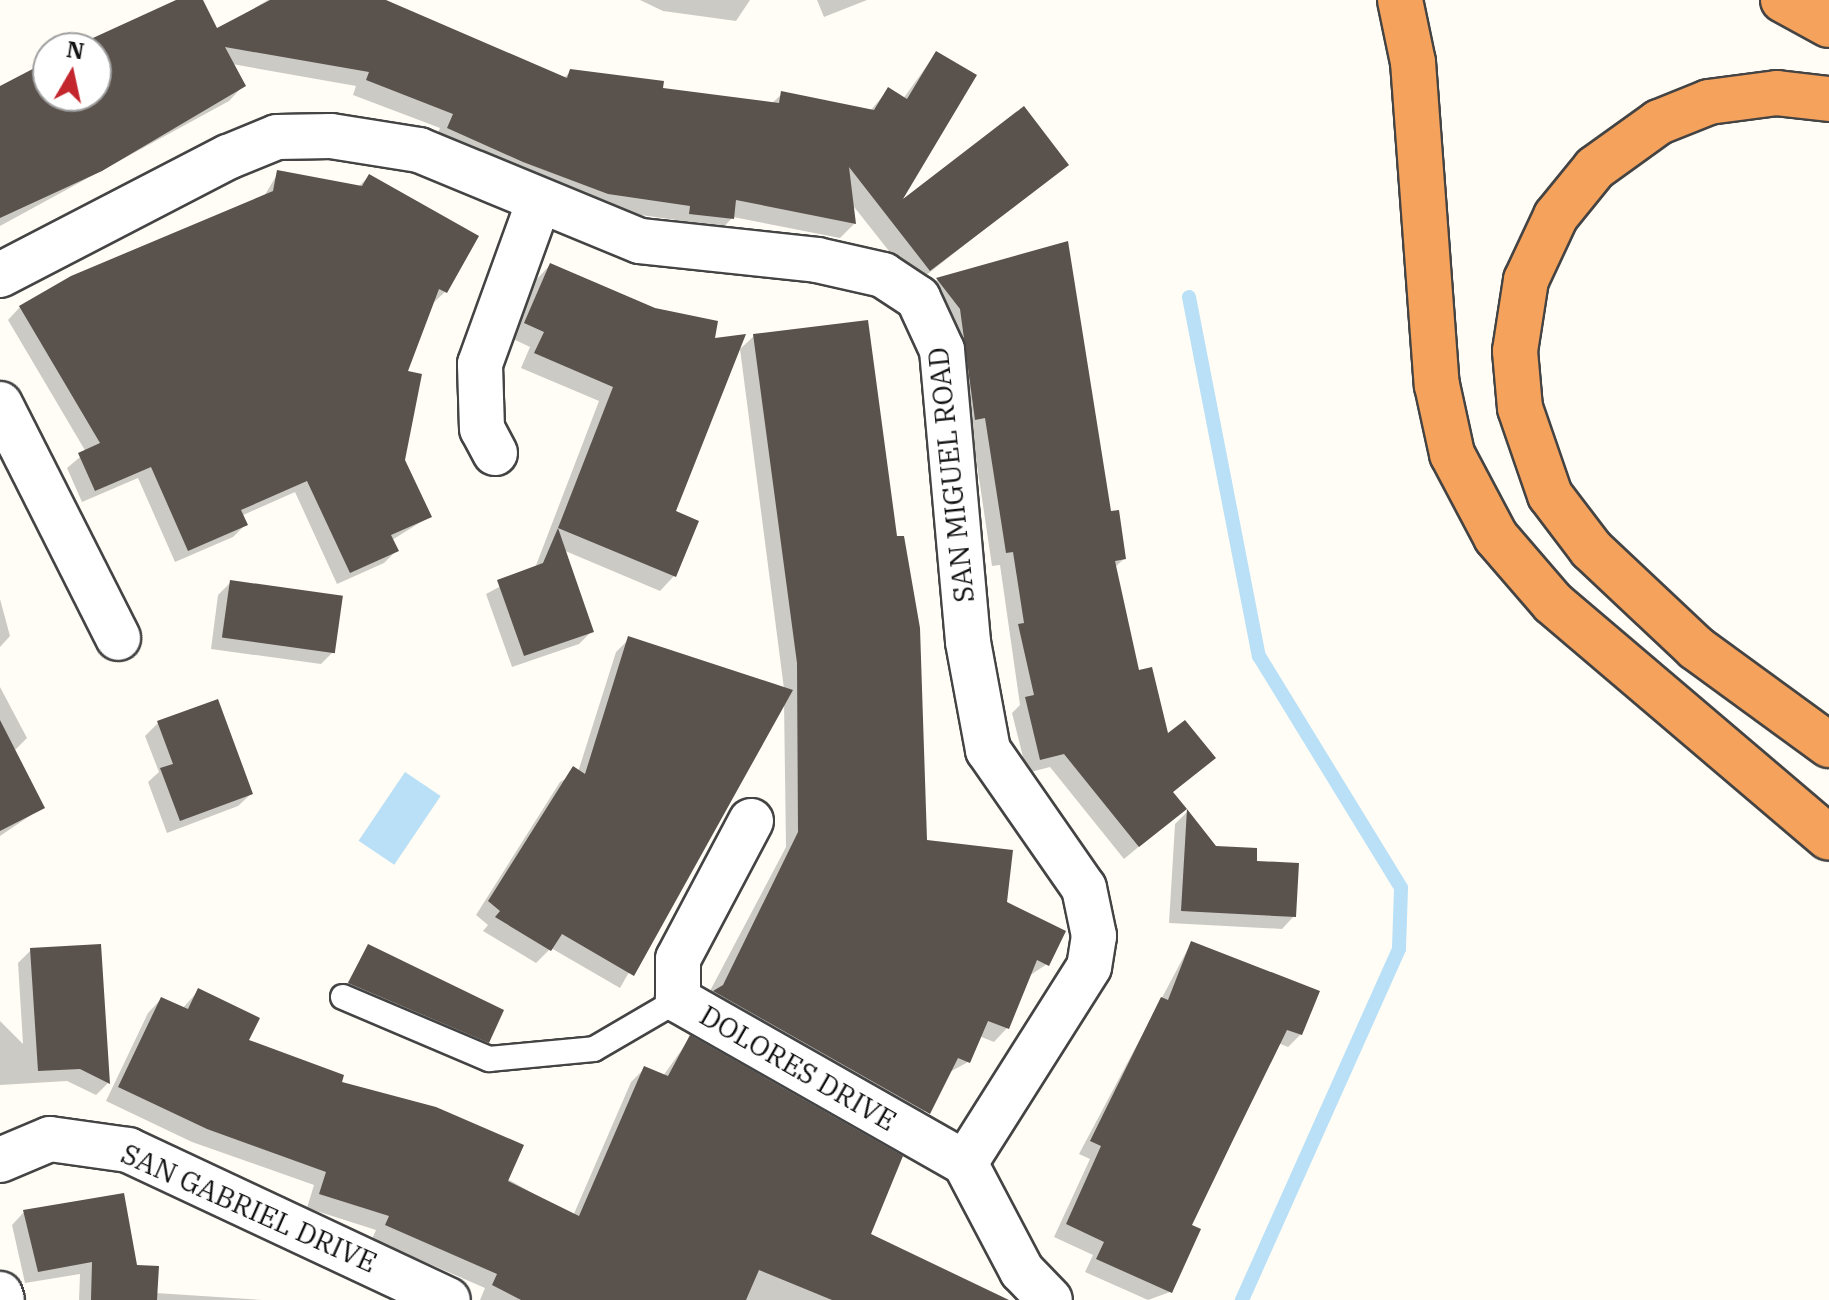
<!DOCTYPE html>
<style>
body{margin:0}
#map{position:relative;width:1829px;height:1300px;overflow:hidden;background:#fffdf5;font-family:"IBM Plex Serif",serif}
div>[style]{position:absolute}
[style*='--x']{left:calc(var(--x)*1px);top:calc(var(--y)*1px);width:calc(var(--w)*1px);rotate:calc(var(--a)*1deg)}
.water>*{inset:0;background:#b9e0f7;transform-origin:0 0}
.shadow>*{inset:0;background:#0003}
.stream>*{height:14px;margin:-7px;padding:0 7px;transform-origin:7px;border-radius:7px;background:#b9e0f7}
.building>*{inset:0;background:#5a524d;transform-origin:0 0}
.roads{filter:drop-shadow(2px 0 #444) drop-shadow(-2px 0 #444) drop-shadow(0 2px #444) drop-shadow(0 -2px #444)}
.lane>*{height:24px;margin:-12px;padding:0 12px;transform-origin:12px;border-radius:12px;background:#fff}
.street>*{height:44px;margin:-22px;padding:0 22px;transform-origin:22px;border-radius:22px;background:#fff}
.highway>*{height:44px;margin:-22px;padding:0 22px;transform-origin:22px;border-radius:22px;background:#f5a25d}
span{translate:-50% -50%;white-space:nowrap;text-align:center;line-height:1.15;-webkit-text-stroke:8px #fff;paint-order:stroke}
.street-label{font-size:28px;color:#111}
.north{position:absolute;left:32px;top:32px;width:80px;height:80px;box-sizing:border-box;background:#fff;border:2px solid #a0a0a0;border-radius:50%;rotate:9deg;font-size:22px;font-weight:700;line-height:32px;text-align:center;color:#111}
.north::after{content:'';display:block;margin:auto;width:28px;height:36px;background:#c4262e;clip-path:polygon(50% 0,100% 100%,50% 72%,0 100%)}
</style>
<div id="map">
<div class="water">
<div style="left:405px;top:772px;width:43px;height:83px;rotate:34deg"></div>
</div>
<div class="shadow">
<div style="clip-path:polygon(182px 0,201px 0,216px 31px,268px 0,379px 0,563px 79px,571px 71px,661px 90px,771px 104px,782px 94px,870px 111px,888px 90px,903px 99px,936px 53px,896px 206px,1066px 165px,915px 284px,851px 203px,854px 224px,840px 238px,733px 217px,718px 233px,676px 228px,676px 220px,592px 208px,434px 143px,440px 128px,353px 95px,356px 86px,232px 64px,243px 86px,229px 101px,0 226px,0 93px,48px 71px,48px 96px,96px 96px,94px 48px)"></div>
<div style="clip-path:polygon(640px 0,750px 0,736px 21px,663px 11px)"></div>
<div style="clip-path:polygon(817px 0,867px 0,824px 17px)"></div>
<div style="clip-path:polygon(278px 173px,358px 187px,369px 176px,445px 292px,432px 304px,405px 373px,403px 460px,429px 517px,392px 540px,397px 550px,384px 563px,337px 584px,295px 492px,241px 516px,245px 525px,233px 537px,175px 562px,138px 478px,82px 502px,67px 468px,86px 452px,8px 320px,20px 307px,263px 198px)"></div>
<div style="clip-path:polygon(1066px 243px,1110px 513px,1124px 559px,1114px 568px,1138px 672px,1167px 737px,1213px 758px,1172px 793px,1184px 809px,1124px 859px,1050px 767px,1027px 773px,1012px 713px,1020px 705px,1000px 565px,992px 566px,972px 431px,962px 433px,923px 293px,937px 280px)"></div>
<div style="clip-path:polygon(550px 265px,654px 310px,674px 576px,660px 591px,563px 550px,592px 631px,579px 644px,512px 667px,486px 594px,535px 568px,599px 401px,521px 368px,530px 347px,511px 338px,536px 280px)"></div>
<div style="clip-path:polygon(754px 336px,925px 842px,1005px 903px,1047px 964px,1029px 976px,1007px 1028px,994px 1042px,979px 1036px,968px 1062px,948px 1073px,915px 1126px,702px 1006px,786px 847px,784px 702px,620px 988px,551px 948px,536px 963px,483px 931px,488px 925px,476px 915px,560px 782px,578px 772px,616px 652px,629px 639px,784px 689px,740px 349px)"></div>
<div style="clip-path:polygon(231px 582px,334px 651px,321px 664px,211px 649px,218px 595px)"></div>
<div style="clip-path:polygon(0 599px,10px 636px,0 647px)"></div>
<div style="clip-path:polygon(0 687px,27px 738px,14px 751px,43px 807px,0 836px)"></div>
<div style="clip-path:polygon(158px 723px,251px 794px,238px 806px,167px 833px,148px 782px,159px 772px,145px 736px)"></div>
<div style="clip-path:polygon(1187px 812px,1215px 848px,1254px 863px,1294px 916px,1282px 929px,1169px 923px,1175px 824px)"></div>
<div style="clip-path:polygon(1191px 943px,1301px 1034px,1288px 1047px,1278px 1043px,1189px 1226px,1170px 1292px,1148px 1300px,1085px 1272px,1093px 1255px,1054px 1237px,1090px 1159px,1079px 1154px)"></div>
<div style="clip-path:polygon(368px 946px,487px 1041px,481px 1047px,344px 989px)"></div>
<div style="clip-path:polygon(31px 950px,108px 1083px,96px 1095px,67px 1081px,0 1085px,0 1021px,23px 1044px,18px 963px)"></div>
<div style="clip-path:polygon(198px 991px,247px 1041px,339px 1084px,573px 1216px,631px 1082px,645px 1068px,663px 1076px,690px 1038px,868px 1234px,951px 1300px,480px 1300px,485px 1288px,372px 1239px,376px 1230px,307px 1208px,314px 1185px,192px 1142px,106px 1101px,148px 1013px,161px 999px,182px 1009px)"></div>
<div style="clip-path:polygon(24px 1212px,136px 1267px,156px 1293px,263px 1300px,79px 1300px,80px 1274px,25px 1283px,12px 1225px)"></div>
</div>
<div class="stream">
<div style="--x:1189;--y:297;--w:366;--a:79"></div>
<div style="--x:1259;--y:656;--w:272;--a:58.5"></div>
<div style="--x:1401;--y:888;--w:61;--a:91.9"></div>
<div style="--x:1399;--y:949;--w:385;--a:114.1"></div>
</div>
<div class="building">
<div style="clip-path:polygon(176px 0,203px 0,217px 28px,270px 0,386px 0,567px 78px,570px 69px,664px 81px,663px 88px,779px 103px,781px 91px,874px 110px,888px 87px,907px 99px,936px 51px,977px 75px,903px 199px,1024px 106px,1069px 165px,930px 271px,849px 167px,856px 224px,736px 200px,734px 219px,689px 214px,690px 206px,608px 194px,523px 162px,447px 128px,453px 114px,366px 80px,369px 72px,225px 47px,246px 86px,102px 171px,0 218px,0 86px,48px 61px,48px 96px,96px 96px,96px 48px,71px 48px)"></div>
<div style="clip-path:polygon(277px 170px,362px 186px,369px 174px,479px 236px,447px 293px,439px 289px,408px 371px,422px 374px,405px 460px,432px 517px,391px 535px,399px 551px,350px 573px,307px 481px,241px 510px,248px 525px,188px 551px,151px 467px,95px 491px,78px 453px,100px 443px,19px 306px,71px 276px,273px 191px)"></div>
<div style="clip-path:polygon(1068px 241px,1111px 511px,1119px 510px,1126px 559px,1115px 561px,1139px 670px,1152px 667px,1168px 733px,1185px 720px,1216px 758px,1173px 792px,1187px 809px,1139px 847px,1064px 754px,1040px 760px,1025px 697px,1034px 695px,1018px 624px,1024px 623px,1013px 552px,1006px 553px,985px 418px,975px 420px,960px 309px,936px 278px)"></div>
<div style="clip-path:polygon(550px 263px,655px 308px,718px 321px,715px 338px,746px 334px,676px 511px,699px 521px,676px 577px,558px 528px,613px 387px,534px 353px,544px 332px,524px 323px)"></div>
<div style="clip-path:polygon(868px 320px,897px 536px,904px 536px,920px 628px,927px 840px,1013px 850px,1007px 902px,1066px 931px,1049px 966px,1037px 960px,1009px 1029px,988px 1021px,970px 1063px,958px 1058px,930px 1114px,713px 991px,723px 985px,798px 832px,797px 663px,753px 334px)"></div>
<div style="clip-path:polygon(558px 528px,594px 632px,524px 656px,497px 580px,543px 563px)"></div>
<div style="left:230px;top:580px;width:114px;height:58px;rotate:8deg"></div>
<div style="clip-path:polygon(628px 636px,793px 690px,634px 976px,562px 934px,551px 951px,495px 917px,500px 911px,488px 901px,573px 766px,585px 774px)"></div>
<div style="clip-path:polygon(218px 699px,253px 794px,180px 821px,160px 768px,173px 764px,157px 721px)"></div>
<div style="clip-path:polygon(0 720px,45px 808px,0 831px)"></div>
<div style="clip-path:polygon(1187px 809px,1216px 846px,1257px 848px,1257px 861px,1299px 863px,1296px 917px,1181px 911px)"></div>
<div style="clip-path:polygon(1191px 941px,1320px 991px,1302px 1035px,1287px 1030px,1234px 1138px,1192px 1225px,1201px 1229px,1172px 1293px,1096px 1259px,1104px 1242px,1066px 1224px,1101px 1146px,1090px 1141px,1161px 997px,1168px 1000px)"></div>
<div style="clip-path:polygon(101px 944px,110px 1084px,80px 1069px,38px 1071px,30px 948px)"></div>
<div style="clip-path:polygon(368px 944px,504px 1010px,489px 1043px,348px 983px)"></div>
<div style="clip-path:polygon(198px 988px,260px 1018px,249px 1040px,344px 1075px,342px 1082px,436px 1107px,524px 1145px,508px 1181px,579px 1216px,644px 1066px,668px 1076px,690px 1035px,903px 1156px,871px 1234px,1009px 1300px,832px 1300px,759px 1270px,746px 1300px,521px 1300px,492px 1285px,497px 1274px,385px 1225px,389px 1216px,319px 1194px,326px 1172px,207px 1129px,118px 1087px,161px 997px,188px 1009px)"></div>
<div style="clip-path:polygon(124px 1193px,137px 1265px,159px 1266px,157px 1300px,91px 1300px,92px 1262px,38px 1272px,23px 1210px)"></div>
</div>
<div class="roads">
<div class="lane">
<div style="--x:343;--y:997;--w:159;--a:23"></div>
<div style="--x:489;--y:1059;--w:105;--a:-5.4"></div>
<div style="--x:594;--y:1049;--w:97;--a:-30.3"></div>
</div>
<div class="street">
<div style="--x:0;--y:275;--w:257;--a:-27.4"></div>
<div style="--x:228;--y:157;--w:53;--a:-22.2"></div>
<div style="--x:277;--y:137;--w:54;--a:-1.1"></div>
<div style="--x:331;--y:136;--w:89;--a:9"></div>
<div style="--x:419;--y:150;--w:239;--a:22.4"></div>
<div style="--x:640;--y:241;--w:178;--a:6.1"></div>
<div style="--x:817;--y:260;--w:68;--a:12.8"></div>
<div style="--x:883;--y:275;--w:42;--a:33.3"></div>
<div style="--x:918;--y:298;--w:57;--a:65.2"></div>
<div style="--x:942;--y:350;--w:293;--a:84.9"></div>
<div style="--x:968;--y:642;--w:110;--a:79.5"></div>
<div style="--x:988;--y:750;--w:168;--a:55.2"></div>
<div style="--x:1084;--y:888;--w:49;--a:78.2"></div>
<div style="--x:1094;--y:936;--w:31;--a:99"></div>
<div style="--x:1089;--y:967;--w:232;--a:122.3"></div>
<div style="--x:965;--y:1163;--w:122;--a:62.2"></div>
<div style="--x:1022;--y:1271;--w:40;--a:46"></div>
<div style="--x:0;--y:404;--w:262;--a:63.2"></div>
<div style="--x:495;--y:453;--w:27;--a:-118"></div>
<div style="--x:482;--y:429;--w:65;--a:-91.8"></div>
<div style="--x:480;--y:364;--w:170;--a:-70.1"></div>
<div style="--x:751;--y:821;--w:156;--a:117.9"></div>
<div style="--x:678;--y:959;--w:41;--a:90"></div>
<div style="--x:678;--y:1000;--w:330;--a:29.6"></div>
<div style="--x:0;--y:1160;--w:54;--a:-22.8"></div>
<div style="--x:50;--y:1139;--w:79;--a:8"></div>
<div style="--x:128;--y:1150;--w:353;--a:25.1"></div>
<div style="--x:0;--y:1294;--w:6;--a:72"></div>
</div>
<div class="highway">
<div style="--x:1400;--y:0;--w:63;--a:78.2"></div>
<div style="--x:1413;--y:62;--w:324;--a:85.8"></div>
<div style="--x:1437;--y:385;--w:71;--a:77.7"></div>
<div style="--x:1452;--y:454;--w:94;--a:62.1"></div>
<div style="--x:1496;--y:537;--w:87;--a:49.2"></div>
<div style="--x:1553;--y:603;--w:362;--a:40.4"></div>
<div style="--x:1783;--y:0;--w:52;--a:28.5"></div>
<div style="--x:1829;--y:99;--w:52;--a:-173.4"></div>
<div style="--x:1777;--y:93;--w:69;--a:172.5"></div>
<div style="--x:1709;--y:102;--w:54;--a:158.2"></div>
<div style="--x:1659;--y:122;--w:79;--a:144.3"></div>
<div style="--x:1595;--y:168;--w:62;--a:129.1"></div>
<div style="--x:1556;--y:216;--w:71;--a:115.1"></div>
<div style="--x:1526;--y:280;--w:72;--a:98.8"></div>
<div style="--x:1515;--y:351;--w:57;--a:85"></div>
<div style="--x:1520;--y:408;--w:92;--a:71"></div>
<div style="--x:1550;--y:495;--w:68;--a:52.8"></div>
<div style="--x:1591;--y:549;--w:144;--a:43.3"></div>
<div style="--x:1696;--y:648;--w:165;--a:36.1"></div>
</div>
</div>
<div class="street-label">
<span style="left:951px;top:475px;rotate:-96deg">SAN MIGUEL ROAD</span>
<span style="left:798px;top:1068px;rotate:30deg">DOLORES DRIVE</span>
<span style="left:249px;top:1208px;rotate:24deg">SAN GABRIEL DRIVE</span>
</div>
<div class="north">N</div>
</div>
